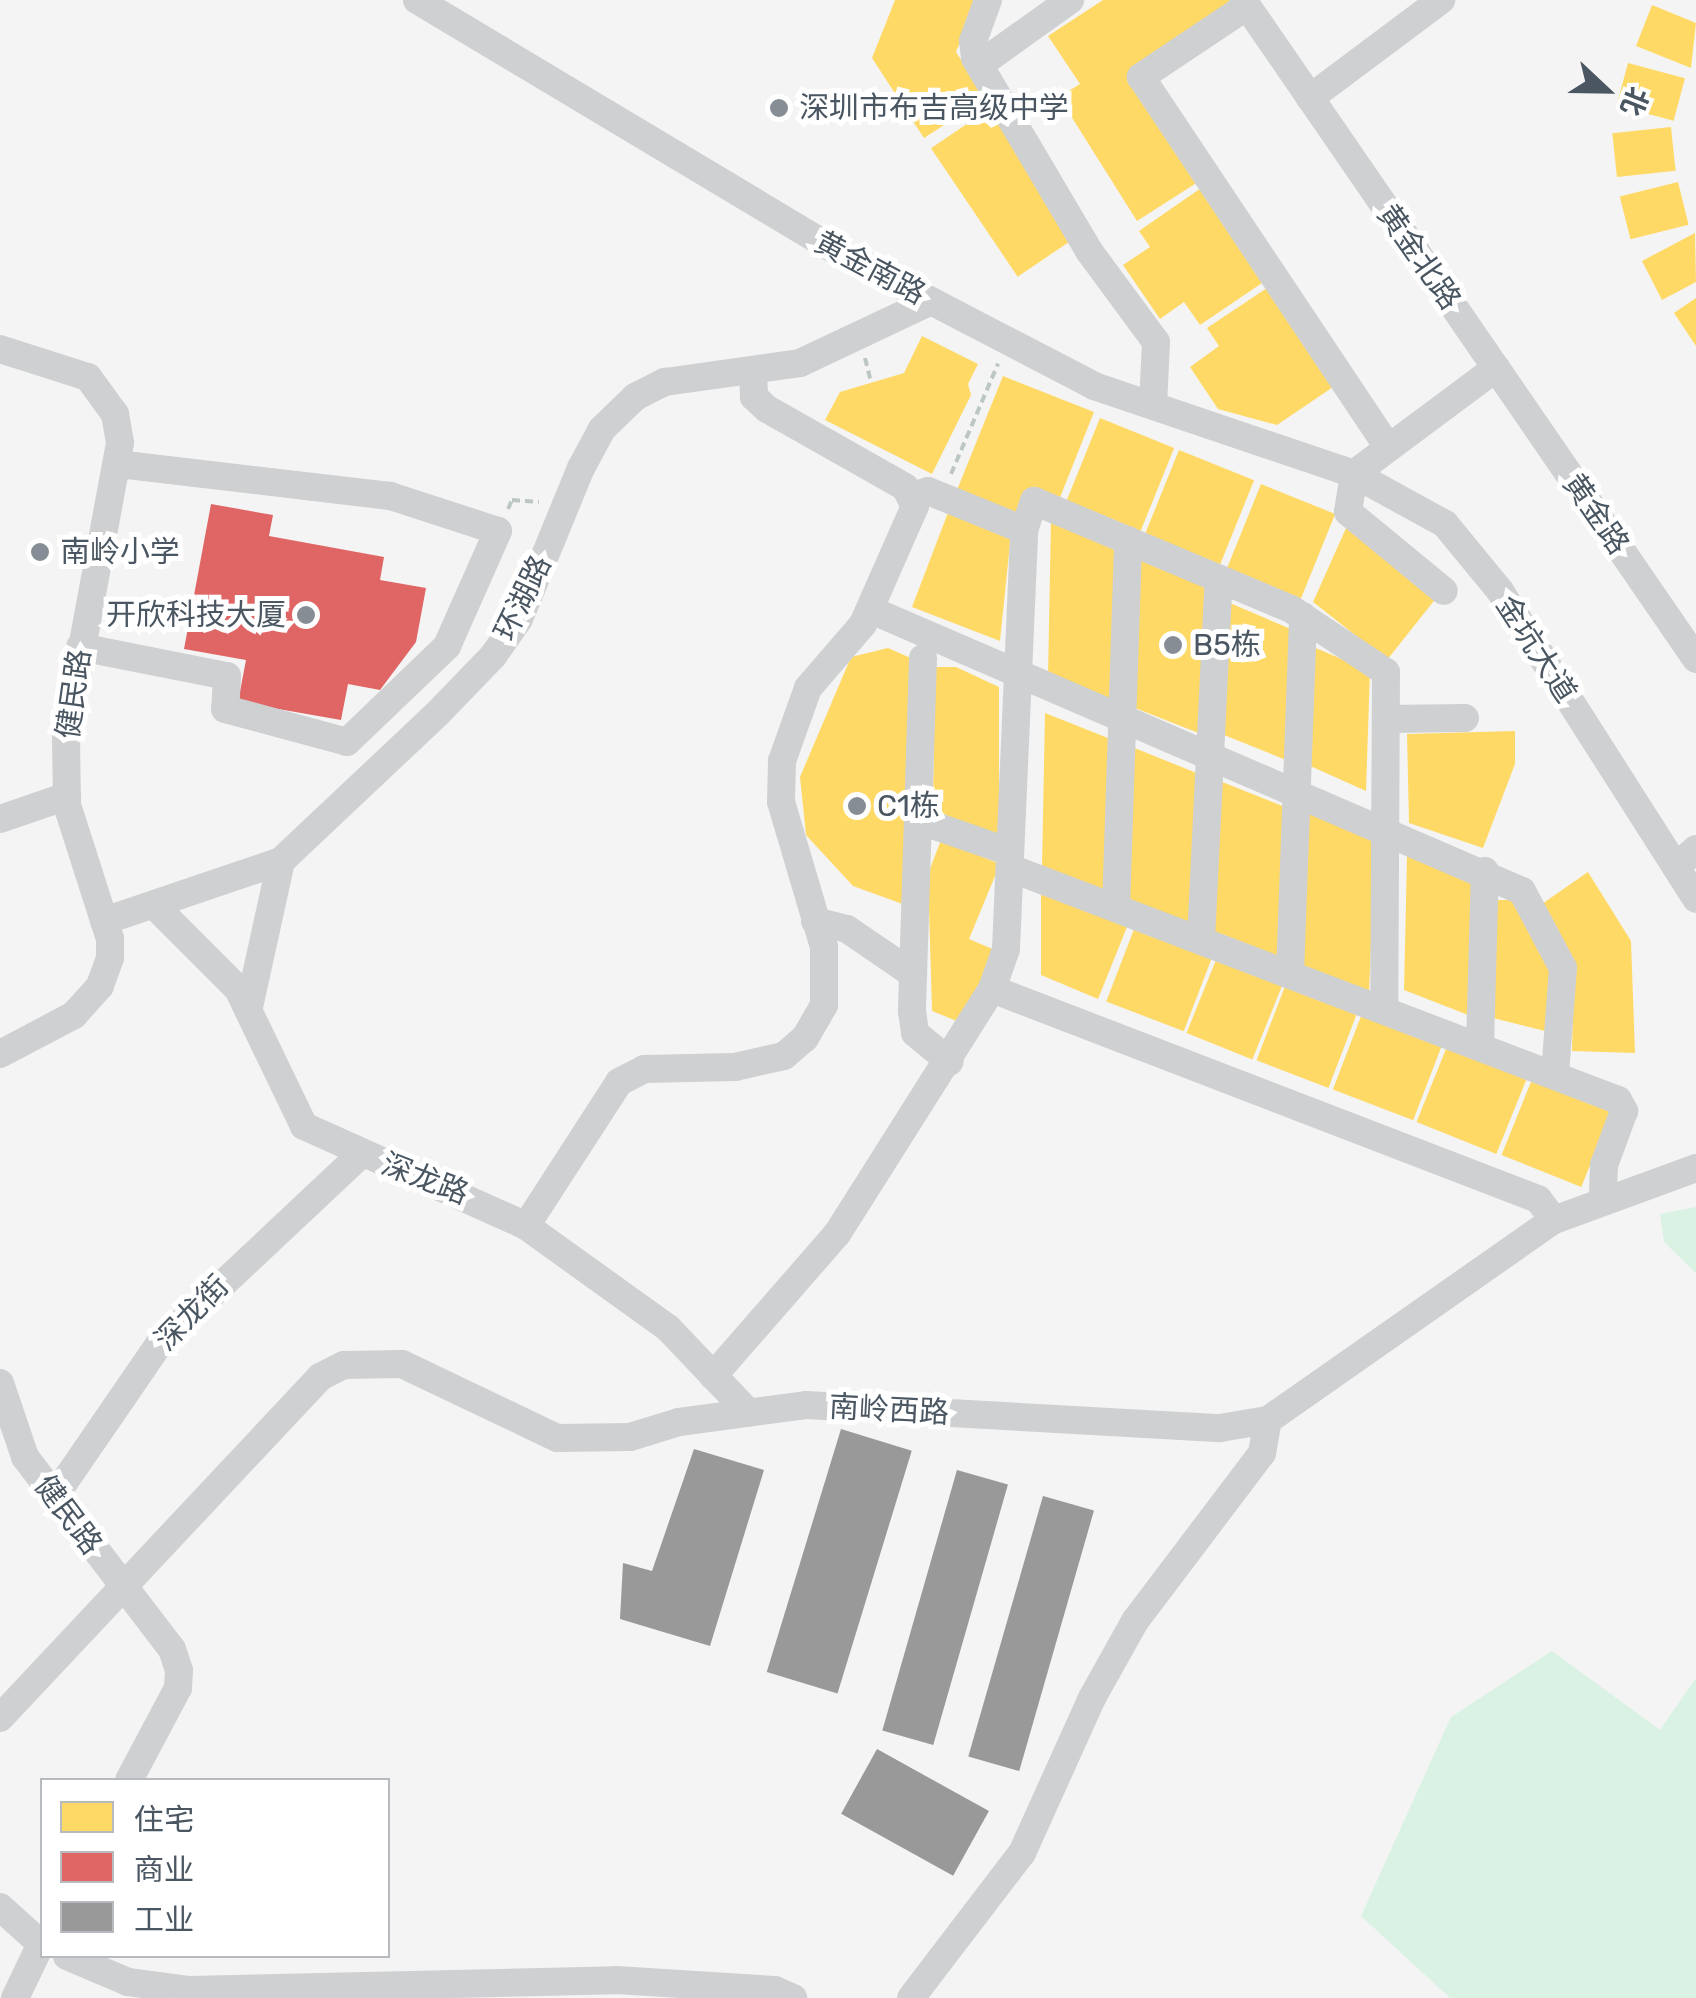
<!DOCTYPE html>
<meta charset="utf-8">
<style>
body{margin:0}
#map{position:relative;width:1696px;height:1998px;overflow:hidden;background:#f4f4f4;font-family:Rubik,"Noto Sans SC",sans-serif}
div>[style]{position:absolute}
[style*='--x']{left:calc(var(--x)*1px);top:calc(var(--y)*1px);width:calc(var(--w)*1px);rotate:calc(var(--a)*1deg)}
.green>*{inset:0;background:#d9f2e3}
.homes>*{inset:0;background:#ffd966;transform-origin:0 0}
.shops>*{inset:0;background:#e06666}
.industry>*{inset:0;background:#999;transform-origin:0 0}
.path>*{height:4px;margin-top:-2px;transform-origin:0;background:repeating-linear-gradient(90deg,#bcc7c4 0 8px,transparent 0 13px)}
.minor>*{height:28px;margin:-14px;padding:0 14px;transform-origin:14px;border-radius:14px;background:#ced0d2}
.dots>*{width:28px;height:28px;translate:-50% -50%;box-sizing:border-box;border:5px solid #fff;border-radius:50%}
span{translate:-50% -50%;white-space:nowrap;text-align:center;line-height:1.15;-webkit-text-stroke:10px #fff;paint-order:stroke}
.poi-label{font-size:30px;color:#4a5661}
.left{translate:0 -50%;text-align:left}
.right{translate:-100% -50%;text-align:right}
.street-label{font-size:30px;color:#4a5661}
.legend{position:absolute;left:40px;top:1778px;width:350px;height:180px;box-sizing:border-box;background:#fff;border:2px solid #b7bbc0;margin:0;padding:12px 18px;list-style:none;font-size:30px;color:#4a5661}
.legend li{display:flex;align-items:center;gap:20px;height:50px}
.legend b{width:50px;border:2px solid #b7bbc0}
.north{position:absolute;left:1556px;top:40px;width:100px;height:100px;-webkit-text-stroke:8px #fff;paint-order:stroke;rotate:112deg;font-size:28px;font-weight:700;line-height:40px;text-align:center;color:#4a5661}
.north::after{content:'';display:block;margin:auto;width:35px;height:45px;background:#4a5661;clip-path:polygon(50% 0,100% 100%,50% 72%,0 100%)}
</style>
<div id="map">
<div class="green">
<div style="clip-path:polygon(1696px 1207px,1696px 1273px,1664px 1242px,1660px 1214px)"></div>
<div style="clip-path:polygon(1552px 1651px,1660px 1730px,1696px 1678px,1696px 1998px,1450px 1998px,1361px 1916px,1451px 1717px)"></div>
</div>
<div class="homes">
<div style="clip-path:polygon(895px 0,977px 0,956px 52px,986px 98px,924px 138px,872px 58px)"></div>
<div style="clip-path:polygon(1103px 0,1232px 0,1131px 75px,1198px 182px,1137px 221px,1059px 97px,1080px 84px,1048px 36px)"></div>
<div style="clip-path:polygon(1652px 5px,1696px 23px,1691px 68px,1636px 46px)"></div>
<div style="left:1628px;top:63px;width:59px;height:44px;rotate:15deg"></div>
<div style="left:989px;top:109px;width:155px;height:70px;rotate:56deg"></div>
<div style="left:1671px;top:127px;width:44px;height:59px;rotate:84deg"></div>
<div style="left:1678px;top:182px;width:44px;height:60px;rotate:76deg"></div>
<div style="clip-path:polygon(1201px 188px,1265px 281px,1200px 325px,1184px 302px,1160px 319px,1123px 265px,1150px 247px,1139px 231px)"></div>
<div style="clip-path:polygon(1695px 233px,1696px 282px,1662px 300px,1642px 261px)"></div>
<div style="clip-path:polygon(1270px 286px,1336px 385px,1277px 425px,1218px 409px,1190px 367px,1219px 346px,1207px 328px)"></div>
<div style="clip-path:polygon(1696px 298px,1696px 346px,1674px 313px)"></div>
<div style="clip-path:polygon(922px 336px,978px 364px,968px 384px,971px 395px,932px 474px,825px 420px,840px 392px,904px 373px)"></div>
<div style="clip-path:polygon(1003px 376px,1094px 412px,1059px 500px,1029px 488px,1018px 514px,957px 490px)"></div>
<div style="left:1100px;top:418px;width:80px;height:93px;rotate:22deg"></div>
<div style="left:1179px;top:450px;width:81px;height:92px;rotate:22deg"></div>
<div style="left:1261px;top:484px;width:80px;height:94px;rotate:22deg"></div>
<div style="clip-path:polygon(949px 510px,1011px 534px,1000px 641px,912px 607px)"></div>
<div style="clip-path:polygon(1051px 520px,1124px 549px,1119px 704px,1048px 675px)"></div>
<div style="clip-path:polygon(1347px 526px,1437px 597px,1387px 660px,1313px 602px)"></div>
<div style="clip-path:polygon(1138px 552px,1211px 582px,1206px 736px,1135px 708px)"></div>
<div style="clip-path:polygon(1223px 600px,1293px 630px,1291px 762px,1219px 733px)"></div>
<div style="clip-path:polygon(1311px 646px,1370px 671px,1366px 791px,1308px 765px)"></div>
<div style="clip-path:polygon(888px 648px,913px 659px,908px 906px,853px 886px,806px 835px,800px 777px,851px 657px)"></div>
<div style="clip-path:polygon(935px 667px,956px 667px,999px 687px,999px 834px,978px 834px,933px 807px)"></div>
<div style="clip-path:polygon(1045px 713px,1118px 742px,1113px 896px,1042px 868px)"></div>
<div style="clip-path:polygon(1515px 731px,1515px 764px,1483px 848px,1409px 823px,1407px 734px)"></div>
<div style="clip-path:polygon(1127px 745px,1199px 774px,1194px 928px,1123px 900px)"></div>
<div style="clip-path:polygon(1212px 778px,1285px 807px,1280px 961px,1209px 933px)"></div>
<div style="clip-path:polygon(1302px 810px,1375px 839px,1369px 994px,1298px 965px)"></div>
<div style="clip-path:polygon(941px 840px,1000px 864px,969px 939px,995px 950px,964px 1024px,932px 1011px,928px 874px)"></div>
<div style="clip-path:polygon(1407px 856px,1478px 886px,1476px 1018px,1404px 990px)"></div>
<div style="clip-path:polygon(1588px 872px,1631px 941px,1635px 1053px,1572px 1051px,1574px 965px,1539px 906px)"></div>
<div style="clip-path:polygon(1041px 886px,1129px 922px,1098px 999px,1041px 975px)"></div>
<div style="clip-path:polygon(1491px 900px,1518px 900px,1552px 962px,1545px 1031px,1489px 1017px)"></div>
<div style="left:1136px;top:924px;width:83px;height:83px;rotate:21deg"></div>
<div style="left:1218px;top:955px;width:71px;height:84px;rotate:22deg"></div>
<div style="left:1287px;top:981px;width:77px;height:85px;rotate:21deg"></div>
<div style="left:1363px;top:1011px;width:86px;height:84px;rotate:21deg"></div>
<div style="left:1448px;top:1044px;width:86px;height:84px;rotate:22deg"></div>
<div style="left:1533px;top:1077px;width:86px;height:84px;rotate:22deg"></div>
</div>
<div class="shops">
<div style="clip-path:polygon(211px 504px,273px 515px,269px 536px,384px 557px,380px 580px,426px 588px,416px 642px,380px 690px,348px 684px,341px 720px,238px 702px,246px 660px,184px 649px)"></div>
</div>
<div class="industry">
<div style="left:841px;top:1429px;width:74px;height:254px;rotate:17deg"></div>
<div style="clip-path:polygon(694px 1449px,764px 1470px,710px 1646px,620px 1619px,623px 1563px,652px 1571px)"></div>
<div style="left:957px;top:1470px;width:53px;height:271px;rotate:16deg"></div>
<div style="left:1043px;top:1496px;width:53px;height:271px;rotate:16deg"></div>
<div style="left:877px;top:1749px;width:128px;height:74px;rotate:29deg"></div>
</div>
<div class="path">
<div style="--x:865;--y:358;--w:25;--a:76"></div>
<div style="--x:951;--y:474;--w:120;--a:-66.9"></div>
<div style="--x:508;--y:509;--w:10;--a:-66"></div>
<div style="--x:512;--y:500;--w:27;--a:4"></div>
</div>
<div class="minor">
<div style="--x:417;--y:0;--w:492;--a:30.9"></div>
<div style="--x:839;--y:253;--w:288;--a:27.5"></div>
<div style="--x:1094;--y:386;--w:274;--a:18.7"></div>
<div style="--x:1354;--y:474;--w:104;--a:28.8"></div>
<div style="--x:1445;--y:524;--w:87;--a:50.6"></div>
<div style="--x:1500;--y:591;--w:365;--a:57.5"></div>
<div style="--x:988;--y:0;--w:44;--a:110.1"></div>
<div style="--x:973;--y:41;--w:17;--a:83"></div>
<div style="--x:975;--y:58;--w:224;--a:59.4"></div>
<div style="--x:1089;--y:251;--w:113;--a:53.6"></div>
<div style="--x:1156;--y:342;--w:63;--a:92.7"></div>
<div style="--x:1243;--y:0;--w:447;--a:55.5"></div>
<div style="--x:1496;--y:368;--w:177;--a:143.3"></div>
<div style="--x:1247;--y:6;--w:128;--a:146.2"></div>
<div style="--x:1141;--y:77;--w:446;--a:56.3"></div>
<div style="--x:979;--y:65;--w:112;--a:-35.5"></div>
<div style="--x:1310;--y:98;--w:164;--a:-36.8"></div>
<div style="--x:0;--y:349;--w:92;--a:17.7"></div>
<div style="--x:88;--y:377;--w:46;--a:53.9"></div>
<div style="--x:115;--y:414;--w:29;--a:80"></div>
<div style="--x:120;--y:443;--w:297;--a:100.5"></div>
<div style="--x:66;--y:735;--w:70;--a:89.2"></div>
<div style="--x:67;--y:805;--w:141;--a:72.2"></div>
<div style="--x:110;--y:939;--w:19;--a:90"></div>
<div style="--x:110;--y:958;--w:30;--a:110"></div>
<div style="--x:100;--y:986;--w:39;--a:132"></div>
<div style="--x:74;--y:1015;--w:84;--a:152.2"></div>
<div style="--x:1496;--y:368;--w:353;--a:55.5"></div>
<div style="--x:1354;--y:474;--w:38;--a:99"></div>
<div style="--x:1348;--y:512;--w:124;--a:39.5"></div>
<div style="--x:912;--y:496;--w:17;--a:-17"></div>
<div style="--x:928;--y:491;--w:104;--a:22.1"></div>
<div style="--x:871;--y:610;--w:709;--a:23.35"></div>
<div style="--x:1522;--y:891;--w:87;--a:62"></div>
<div style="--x:1563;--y:968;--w:106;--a:94.3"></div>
<div style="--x:80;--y:647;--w:150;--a:11.2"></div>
<div style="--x:227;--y:676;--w:33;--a:93"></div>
<div style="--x:225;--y:709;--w:126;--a:15.1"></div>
<div style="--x:347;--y:742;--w:139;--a:-43.8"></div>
<div style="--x:447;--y:646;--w:126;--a:-66.1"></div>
<div style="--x:498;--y:531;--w:114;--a:-162"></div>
<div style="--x:390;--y:496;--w:273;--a:-173.3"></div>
<div style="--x:923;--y:658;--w:353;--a:91.8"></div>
<div style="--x:912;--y:1011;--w:22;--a:82"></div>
<div style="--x:915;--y:1033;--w:45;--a:39.6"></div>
<div style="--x:1386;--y:719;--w:79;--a:-0.7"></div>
<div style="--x:0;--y:819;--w:71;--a:-18.9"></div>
<div style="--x:918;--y:820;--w:97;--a:19.2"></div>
<div style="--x:1676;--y:867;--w:27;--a:-42"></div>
<div style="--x:1010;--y:868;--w:651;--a:20.89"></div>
<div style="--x:1618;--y:1100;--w:13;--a:61"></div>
<div style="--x:1624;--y:1111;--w:58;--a:110.3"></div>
<div style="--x:1604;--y:1165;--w:35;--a:92"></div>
<div style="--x:155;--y:906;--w:117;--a:45"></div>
<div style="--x:238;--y:989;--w:152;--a:64.3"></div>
<div style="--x:304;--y:1126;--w:243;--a:24.2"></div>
<div style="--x:526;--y:1226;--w:175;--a:35.7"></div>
<div style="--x:668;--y:1328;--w:117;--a:46.4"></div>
<div style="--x:1116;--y:908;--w:368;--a:-88.1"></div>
<div style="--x:104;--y:921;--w:187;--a:-18.7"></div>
<div style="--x:281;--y:861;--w:214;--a:-43.3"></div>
<div style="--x:437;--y:714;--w:81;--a:-46"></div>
<div style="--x:493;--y:656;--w:45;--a:-54.9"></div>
<div style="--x:519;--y:619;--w:163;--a:-67.7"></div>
<div style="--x:581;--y:468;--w:44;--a:-61.7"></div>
<div style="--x:602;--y:429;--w:46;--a:-44.1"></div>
<div style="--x:635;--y:397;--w:34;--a:-27"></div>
<div style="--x:665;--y:382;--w:136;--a:-8"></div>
<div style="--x:800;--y:363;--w:145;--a:-25.3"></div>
<div style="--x:815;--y:921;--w:33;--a:14"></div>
<div style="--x:847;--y:929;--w:80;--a:34.3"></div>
<div style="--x:1201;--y:940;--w:362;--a:-87.2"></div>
<div style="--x:1290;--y:974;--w:358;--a:-87.9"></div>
<div style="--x:992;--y:989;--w:585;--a:21.04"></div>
<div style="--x:1538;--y:1199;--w:26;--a:53"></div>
<div style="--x:249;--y:1007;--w:149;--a:-77.6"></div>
<div style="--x:1480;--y:1046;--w:175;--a:-88.4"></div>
<div style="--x:526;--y:1226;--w:171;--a:-57.1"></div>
<div style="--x:619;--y:1082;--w:28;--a:-27"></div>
<div style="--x:644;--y:1069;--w:91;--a:-1.3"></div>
<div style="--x:735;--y:1067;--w:50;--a:-12.7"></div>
<div style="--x:784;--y:1056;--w:28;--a:-41"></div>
<div style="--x:805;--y:1038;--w:38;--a:-60"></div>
<div style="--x:824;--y:1005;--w:58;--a:-90"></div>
<div style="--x:824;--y:947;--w:151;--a:-106.5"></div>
<div style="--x:781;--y:802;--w:41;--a:-88.6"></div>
<div style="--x:782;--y:761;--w:77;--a:-70.4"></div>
<div style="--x:808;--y:688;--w:84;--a:-49.3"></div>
<div style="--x:863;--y:624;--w:129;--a:-66.2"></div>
<div style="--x:915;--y:506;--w:21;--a:-118"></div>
<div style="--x:905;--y:487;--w:159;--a:-150.5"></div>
<div style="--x:767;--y:409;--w:18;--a:-137"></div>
<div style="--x:754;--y:397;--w:25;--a:-92"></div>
<div style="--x:713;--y:1376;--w:189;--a:-48.9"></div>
<div style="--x:837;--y:1234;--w:290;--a:-57.7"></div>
<div style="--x:992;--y:989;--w:42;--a:-70.7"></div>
<div style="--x:1006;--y:949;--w:419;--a:-87.5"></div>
<div style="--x:1024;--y:530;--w:31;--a:-71"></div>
<div style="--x:1034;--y:501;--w:279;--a:22.8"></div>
<div style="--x:1291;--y:609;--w:114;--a:33.6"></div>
<div style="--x:1386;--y:672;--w:337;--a:90.3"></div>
<div style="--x:0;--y:1383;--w:78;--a:71.3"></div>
<div style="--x:25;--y:1457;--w:242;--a:52.6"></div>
<div style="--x:172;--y:1649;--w:22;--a:72"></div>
<div style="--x:179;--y:1670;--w:18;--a:93"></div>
<div style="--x:178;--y:1688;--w:104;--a:118"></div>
<div style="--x:54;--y:1497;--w:187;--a:-55.5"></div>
<div style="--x:160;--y:1343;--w:276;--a:-43.2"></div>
<div style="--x:0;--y:1718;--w:468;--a:-46.8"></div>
<div style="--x:320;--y:1377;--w:27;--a:-27"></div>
<div style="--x:344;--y:1365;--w:58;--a:-1"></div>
<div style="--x:402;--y:1364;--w:172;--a:25.5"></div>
<div style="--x:557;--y:1438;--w:73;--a:-0.8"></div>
<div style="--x:630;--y:1437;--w:51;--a:-17"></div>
<div style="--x:679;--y:1422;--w:128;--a:-7.6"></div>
<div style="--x:806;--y:1405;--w:415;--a:3.2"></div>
<div style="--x:1220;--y:1428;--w:49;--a:-9.5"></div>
<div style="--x:1268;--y:1420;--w:349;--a:-35"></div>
<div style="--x:1554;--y:1220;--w:151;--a:-20.1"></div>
<div style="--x:0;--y:1907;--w:57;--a:42.1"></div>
<div style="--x:67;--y:1956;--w:66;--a:23.1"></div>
<div style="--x:128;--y:1982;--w:62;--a:7.5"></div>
<div style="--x:189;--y:1990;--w:427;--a:-1.3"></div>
<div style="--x:616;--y:1980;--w:159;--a:3.6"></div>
<div style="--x:775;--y:1990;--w:20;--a:24"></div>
<div style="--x:15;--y:1998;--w:62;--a:-64.3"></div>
<div style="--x:911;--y:1998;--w:183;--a:-52.6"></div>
<div style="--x:1022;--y:1853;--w:170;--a:-65.7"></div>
<div style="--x:1092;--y:1698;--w:88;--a:-60.8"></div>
<div style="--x:1135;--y:1621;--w:211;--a:-52.9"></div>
<div style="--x:1262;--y:1453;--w:34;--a:-80"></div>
</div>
<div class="dots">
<div style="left:779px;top:108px;background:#868d94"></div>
<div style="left:40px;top:552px;background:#868d94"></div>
<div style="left:306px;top:615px;background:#868d94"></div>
<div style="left:1173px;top:645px;background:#868d94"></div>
<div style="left:857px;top:806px;background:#868d94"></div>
</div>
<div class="poi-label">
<span class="left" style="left:799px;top:108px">深圳市布吉高级中学</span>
<span class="left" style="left:60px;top:552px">南岭小学</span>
<span class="right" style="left:286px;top:615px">开欣科技大厦</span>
<span class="left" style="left:1193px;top:645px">B5栋</span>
<span class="left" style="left:877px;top:806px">C1栋</span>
</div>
<div class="street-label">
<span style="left:1419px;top:257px;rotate:55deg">黄金北路</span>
<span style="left:870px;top:268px;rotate:28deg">黄金南路</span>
<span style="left:1596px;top:514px;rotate:55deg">黄金路</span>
<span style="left:523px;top:598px;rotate:-64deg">环湖路</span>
<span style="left:1536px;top:649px;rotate:57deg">金坑大道</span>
<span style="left:74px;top:694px;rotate:-82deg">健民路</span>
<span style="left:425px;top:1179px;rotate:21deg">深龙路</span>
<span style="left:192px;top:1313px;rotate:-46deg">深龙街</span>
<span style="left:889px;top:1410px;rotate:3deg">南岭西路</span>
<span style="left:68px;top:1515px;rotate:53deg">健民路</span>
</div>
<ul class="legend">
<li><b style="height:28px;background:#ffd966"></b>住宅</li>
<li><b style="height:28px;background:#e06666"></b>商业</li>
<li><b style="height:28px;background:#999"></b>工业</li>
</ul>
<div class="north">北</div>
</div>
